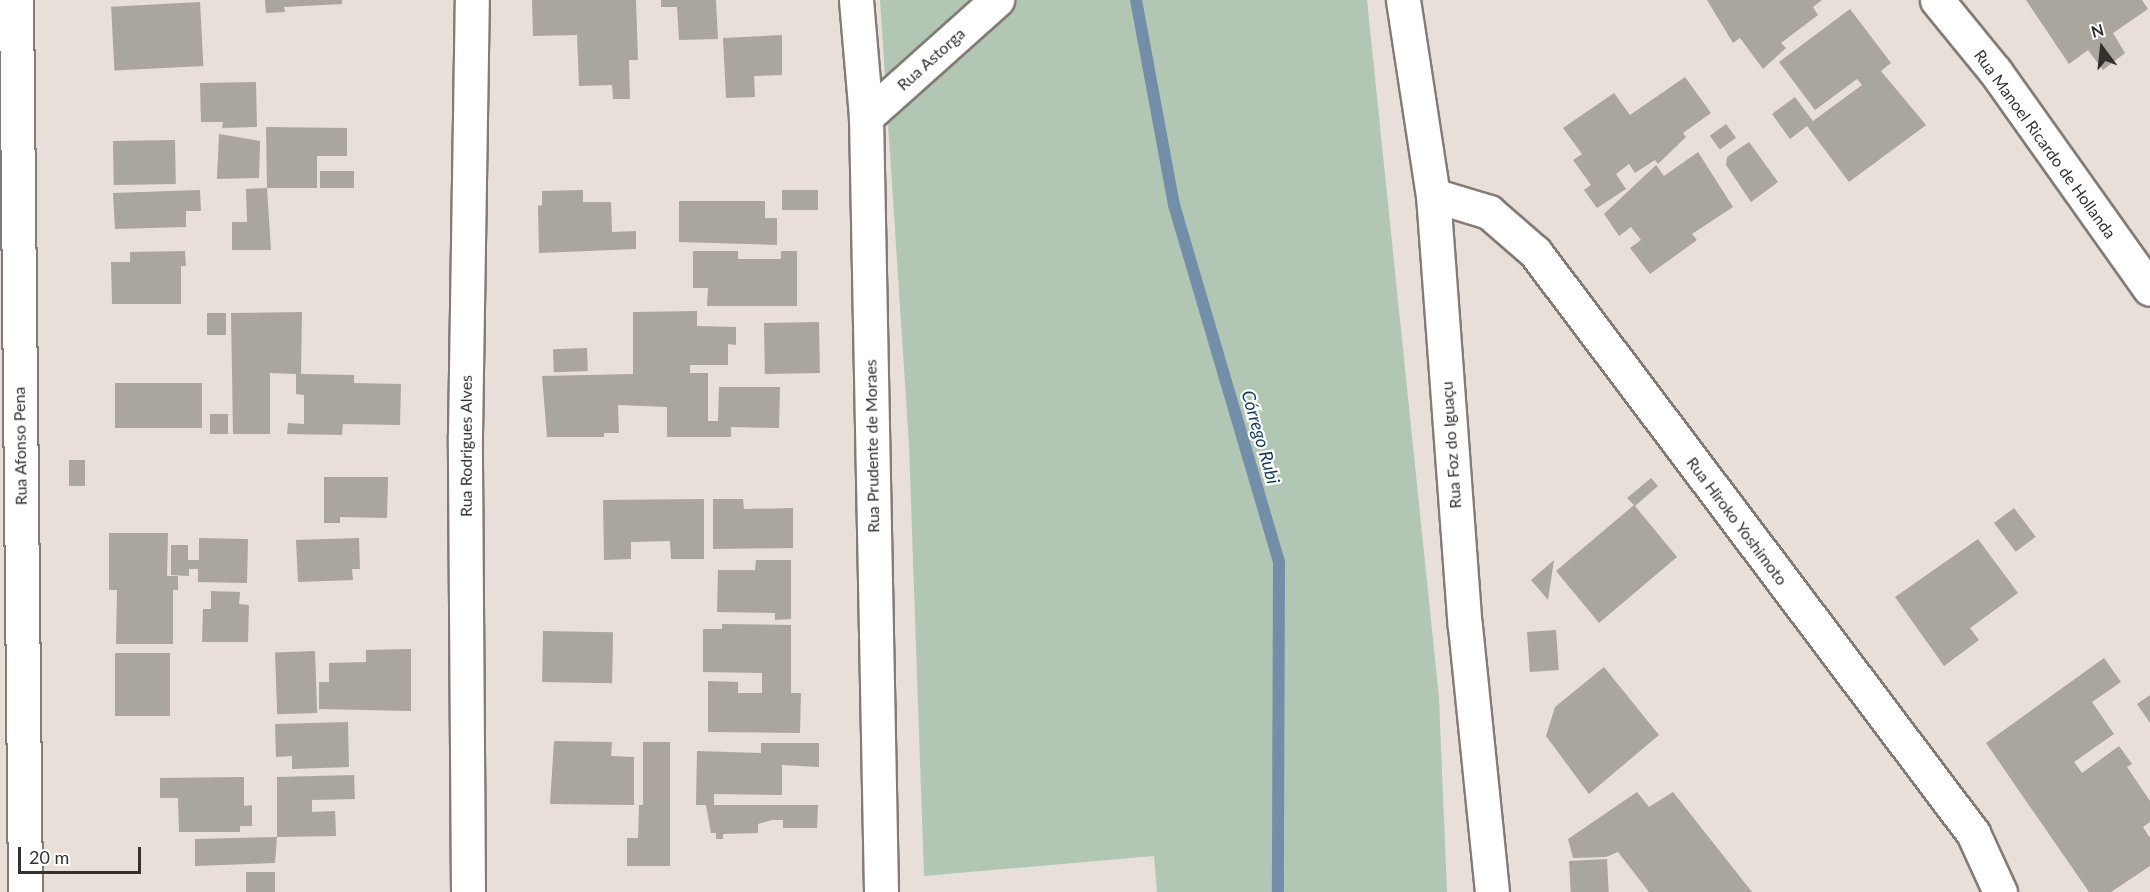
<!DOCTYPE html>
<meta charset="utf-8">
<style>
body{margin:0}
#map{position:relative;width:2150px;height:892px;overflow:hidden;background:#e7dfd8;font-family:Lato,sans-serif}
div>[style]{position:absolute}
[style*='--x']{left:calc(var(--x)*1px);top:calc(var(--y)*1px);width:calc(var(--w)*1px);rotate:calc(var(--a)*1deg)}
.green>*{inset:0;background:#b2c7b3}
.stream>*{height:12px;margin:-6px;padding:0 6px;transform-origin:6px;border-radius:6px;background:#728ea9}
.building>*{inset:0;background:#aaa59d;transform-origin:0 0}
.roads{filter:drop-shadow(2px 0 #837c76) drop-shadow(-2px 0 #837c76) drop-shadow(0 2px #837c76) drop-shadow(0 -2px #837c76)}
.minor>*{height:33px;margin:-16.5px;padding:0 16.5px;transform-origin:16.5px;border-radius:16.5px;background:#fff}
span{translate:-50% -50%;white-space:nowrap;text-align:center;line-height:1.15;-webkit-text-stroke:4.5px #fff;paint-order:stroke}
.street-label{font-size:16px;color:#33302e}
.water-label{font-size:18px;color:#0a395f;font-style:italic}
.north{position:absolute;left:2072px;top:18px;width:60px;height:60px;-webkit-text-stroke:4px #fff;paint-order:stroke;rotate:345deg;font-size:16px;font-weight:700;line-height:24px;text-align:center;color:#33302e}
.north::after{content:'';display:block;margin:auto;width:21px;height:27px;background:#33302e;clip-path:polygon(50% 0,100% 100%,50% 72%,0 100%)}
.scale{position:absolute;left:18px;top:847px;width:123px;height:27px;box-sizing:border-box;border:3px solid #33302e;border-top:0;padding-left:8px;font-size:18px;line-height:21px;white-space:nowrap;color:#33302e;-webkit-text-stroke:4px #fff;paint-order:stroke}
</style>
<div id="map">
<div class="green">
<div style="clip-path:polygon(880px 0,1367px 0,1439px 698px,1447px 892px,1157px 892px,1154px 856px,924px 876px,909px 445px)"></div>
</div>
<div class="stream">
<div style="--x:1136;--y:0;--w:208;--a:79.5"></div>
<div style="--x:1174;--y:205;--w:372;--a:73.6"></div>
<div style="--x:1279;--y:562;--w:330;--a:90.2"></div>
</div>
<div class="building">
<div style="clip-path:polygon(265px 0,342px 0,342px 4px,284px 7px,285px 12px,266px 13px)"></div>
<div style="clip-path:polygon(532px 0,636px 0,638px 60px,629px 60px,630px 99px,613px 99px,612px 85px,579px 86px,577px 35px,533px 36px)"></div>
<div style="clip-path:polygon(661px 0,716px 0,718px 39px,679px 40px,677px 7px,661px 7px)"></div>
<div style="clip-path:polygon(1707px 0,1822px 0,1813px 7px,1818px 15px,1781px 43px,1786px 48px,1763px 69px,1740px 38px,1733px 43px)"></div>
<div style="clip-path:polygon(2026px 0,2142px 0,2148px 9px,2113px 33px,2125px 53px,2103px 70px,2088px 50px,2069px 64px)"></div>
<div style="left:200px;top:2px;width:64px;height:89px;rotate:87deg"></div>
<div style="clip-path:polygon(1850px 9px,1891px 63px,1881px 71px,1926px 125px,1849px 182px,1807px 126px,1790px 139px,1772px 114px,1795px 97px,1813px 121px,1862px 85px,1857px 79px,1815px 110px,1779px 62px)"></div>
<div style="clip-path:polygon(782px 35px,782px 75px,754px 76px,755px 97px,726px 98px,723px 38px)"></div>
<div style="clip-path:polygon(1685px 77px,1711px 113px,1683px 133px,1686px 137px,1658px 164px,1655px 160px,1635px 173px,1629px 164px,1616px 174px,1626px 189px,1597px 208px,1584px 190px,1591px 185px,1573px 160px,1582px 154px,1563px 128px,1614px 93px,1630px 115px)"></div>
<div style="clip-path:polygon(256px 82px,257px 127px,222px 128px,223px 122px,201px 122px,200px 83px)"></div>
<div style="left:1726px;top:124px;width:17px;height:20px;rotate:54deg"></div>
<div style="clip-path:polygon(266px 127px,347px 128px,347px 156px,317px 156px,317px 188px,267px 188px)"></div>
<div style="clip-path:polygon(219px 134px,260px 141px,259px 178px,217px 179px)"></div>
<div style="left:175px;top:140px;width:44px;height:62px;rotate:89deg"></div>
<div style="clip-path:polygon(1749px 142px,1778px 182px,1751px 202px,1726px 165px,1727px 157px)"></div>
<div style="clip-path:polygon(1698px 152px,1733px 207px,1692px 234px,1697px 240px,1650px 274px,1630px 248px,1641px 240px,1631px 227px,1619px 236px,1604px 214px,1656px 165px,1664px 176px)"></div>
<div style="left:320px;top:171px;width:34px;height:17px"></div>
<div style="clip-path:polygon(267px 188px,271px 250px,232px 250px,232px 222px,247px 222px,246px 189px)"></div>
<div style="clip-path:polygon(200px 190px,201px 211px,186px 211px,186px 227px,115px 229px,113px 193px)"></div>
<div style="clip-path:polygon(583px 190px,583px 202px,611px 202px,612px 232px,636px 231px,636px 249px,539px 253px,538px 206px,542px 205px,542px 191px)"></div>
<div style="left:782px;top:190px;width:36px;height:20px"></div>
<div style="clip-path:polygon(679px 201px,765px 201px,765px 218px,777px 218px,777px 245px,679px 242px)"></div>
<div style="clip-path:polygon(185px 251px,186px 266px,181px 266px,181px 304px,112px 304px,111px 262px,130px 262px,130px 252px)"></div>
<div style="clip-path:polygon(693px 251px,738px 251px,738px 259px,781px 259px,781px 251px,797px 251px,797px 306px,707px 306px,708px 288px,693px 288px)"></div>
<div style="clip-path:polygon(697px 311px,697px 326px,736px 327px,736px 345px,728px 344px,728px 365px,690px 365px,690px 373px,708px 373px,708px 421px,718px 421px,719px 387px,780px 387px,779px 428px,731px 427px,731px 437px,667px 437px,667px 407px,618px 405px,619px 433px,604px 433px,604px 437px,547px 437px,542px 376px,633px 374px,633px 312px)"></div>
<div style="clip-path:polygon(302px 312px,301px 374px,354px 375px,354px 383px,401px 384px,400px 425px,343px 424px,342px 435px,287px 434px,288px 423px,304px 424px,304px 395px,296px 394px,296px 374px,270px 373px,270px 434px,233px 434px,231px 313px)"></div>
<div style="left:207px;top:313px;width:19px;height:22px"></div>
<div style="left:819px;top:322px;width:51px;height:55px;rotate:89deg"></div>
<div style="left:587px;top:348px;width:23px;height:34px;rotate:88deg"></div>
<div style="left:115px;top:383px;width:87px;height:45px"></div>
<div style="left:210px;top:414px;width:18px;height:20px"></div>
<div style="left:69px;top:460px;width:16px;height:26px"></div>
<div style="clip-path:polygon(324px 477px,388px 477px,387px 518px,340px 517px,340px 523px,324px 523px)"></div>
<div style="clip-path:polygon(1651px 478px,1658px 486px,1635px 506px,1677px 557px,1599px 623px,1556px 571px,1634px 505px,1627px 498px)"></div>
<div style="clip-path:polygon(704px 499px,704px 559px,671px 559px,670px 541px,631px 542px,631px 559px,604px 560px,603px 500px)"></div>
<div style="clip-path:polygon(713px 499px,743px 499px,744px 509px,793px 508px,793px 548px,713px 549px)"></div>
<div style="left:2014px;top:508px;width:36px;height:25px;rotate:53deg"></div>
<div style="clip-path:polygon(109px 533px,168px 533px,167px 576px,178px 576px,178px 590px,173px 590px,173px 644px,116px 644px,117px 590px,109px 590px)"></div>
<div style="clip-path:polygon(199px 538px,248px 539px,247px 583px,198px 582px,198px 569px,189px 569px,189px 576px,171px 575px,171px 545px,188px 545px,188px 560px,199px 560px)"></div>
<div style="clip-path:polygon(359px 538px,360px 569px,352px 569px,353px 580px,298px 582px,296px 540px)"></div>
<div style="clip-path:polygon(1978px 539px,2018px 593px,1970px 628px,1979px 640px,1944px 666px,1895px 597px)"></div>
<div style="clip-path:polygon(756px 560px,791px 560px,791px 619px,775px 620px,775px 613px,717px 612px,718px 570px,755px 570px)"></div>
<div style="clip-path:polygon(1554px 560px,1548px 600px,1531px 580px)"></div>
<div style="clip-path:polygon(211px 591px,240px 592px,239px 604px,249px 605px,248px 642px,202px 642px,203px 609px,211px 609px)"></div>
<div style="clip-path:polygon(722px 624px,791px 625px,791px 693px,801px 693px,800px 733px,708px 732px,708px 681px,738px 682px,738px 693px,762px 693px,762px 673px,703px 672px,703px 629px,722px 629px)"></div>
<div style="left:1556px;top:630px;width:40px;height:29px;rotate:86deg"></div>
<div style="left:543px;top:631px;width:70px;height:51px;rotate:1deg"></div>
<div style="clip-path:polygon(411px 649px,411px 711px,319px 709px,319px 682px,329px 682px,329px 663px,366px 662px,366px 650px)"></div>
<div style="left:315px;top:651px;width:62px;height:40px;rotate:88deg"></div>
<div style="left:115px;top:653px;width:55px;height:63px"></div>
<div style="clip-path:polygon(2104px 658px,2121px 682px,2092px 702px,2114px 734px,2074px 762px,2082px 773px,2119px 746px,2132px 764px,2127px 767px,2150px 801px,2150px 822px,2143px 827px,2150px 838px,2150px 866px,2111px 892px,2089px 892px,1986px 743px)"></div>
<div style="clip-path:polygon(1604px 667px,1659px 735px,1589px 794px,1546px 736px,1555px 707px)"></div>
<div style="clip-path:polygon(2150px 695px,2150px 723px,2137px 704px)"></div>
<div style="clip-path:polygon(348px 722px,349px 767px,292px 769px,292px 756px,276px 757px,275px 724px)"></div>
<div style="clip-path:polygon(554px 741px,612px 742px,611px 756px,634px 757px,634px 805px,550px 804px)"></div>
<div style="clip-path:polygon(643px 742px,670px 742px,670px 866px,627px 866px,627px 838px,638px 838px,639px 805px,643px 805px)"></div>
<div style="clip-path:polygon(761px 743px,819px 743px,819px 767px,782px 765px,782px 795px,714px 794px,714px 805px,818px 805px,817px 828px,783px 828px,783px 820px,772px 820px,758px 824px,758px 833px,723px 834px,723px 839px,716px 839px,716px 833px,711px 833px,706px 805px,696px 805px,697px 751px,761px 753px)"></div>
<div style="clip-path:polygon(354px 775px,355px 799px,312px 800px,312px 812px,335px 811px,336px 836px,277px 837px,275px 863px,195px 866px,195px 839px,277px 837px,277px 777px)"></div>
<div style="clip-path:polygon(244px 777px,244px 806px,252px 805px,252px 826px,240px 826px,240px 832px,179px 832px,178px 798px,160px 798px,160px 778px)"></div>
<div style="clip-path:polygon(1637px 792px,1649px 807px,1673px 792px,1752px 892px,1649px 892px,1618px 852px,1606px 857px,1573px 858px,1568px 839px)"></div>
<div style="left:1607px;top:859px;width:33px;height:38px;rotate:87deg"></div>
<div style="left:246px;top:872px;width:29px;height:20px"></div>
</div>
<div class="roads">
<div class="minor">
<div style="--x:16;--y:0;--w:892;--a:89.42"></div>
<div style="--x:856;--y:0;--w:117;--a:85.1"></div>
<div style="--x:866;--y:117;--w:775;--a:88.89"></div>
<div style="--x:1403;--y:0;--w:197;--a:81.3"></div>
<div style="--x:1433;--y:195;--w:432;--a:85.8"></div>
<div style="--x:1465;--y:626;--w:267;--a:84.2"></div>
<div style="--x:1937;--y:0;--w:92;--a:50.8"></div>
<div style="--x:1995;--y:71;--w:267;--a:54.6"></div>
<div style="--x:866;--y:117;--w:176;--a:-41.8"></div>
<div style="--x:1433;--y:195;--w:59;--a:16.9"></div>
<div style="--x:1489;--y:212;--w:61;--a:41"></div>
<div style="--x:1535;--y:252;--w:728;--a:52.99"></div>
<div style="--x:1973;--y:833;--w:65;--a:65.4"></div>
<div style="--x:468;--y:892;--w:457;--a:-90.4"></div>
<div style="--x:465;--y:435;--w:435;--a:-89.1"></div>
</div>
</div>
<div class="street-label">
<span style="left:931px;top:59px;rotate:-42deg">Rua Astorga</span>
<span style="left:2045px;top:144px;rotate:54deg">Rua Manoel Ricardo de Hollanda</span>
<span style="left:1451px;top:445px;rotate:-94deg">Rua Foz do Iguaçu</span>
<span style="left:20px;top:446px;rotate:-91deg">Rua Afonso Pena</span>
<span style="left:466px;top:446px;rotate:-90deg">Rua Rodrigues Alves</span>
<span style="left:872px;top:446px;rotate:-91deg">Rua Prudente de Moraes</span>
<span style="left:1737px;top:521px;rotate:53deg">Rua Hiroko Yoshimoto</span>
</div>
<div class="water-label">
<span style="left:1261px;top:437px;rotate:74deg">Córrego Rubi</span>
</div>
<div class="north">N</div>
<div class="scale">20 m</div>
</div>
